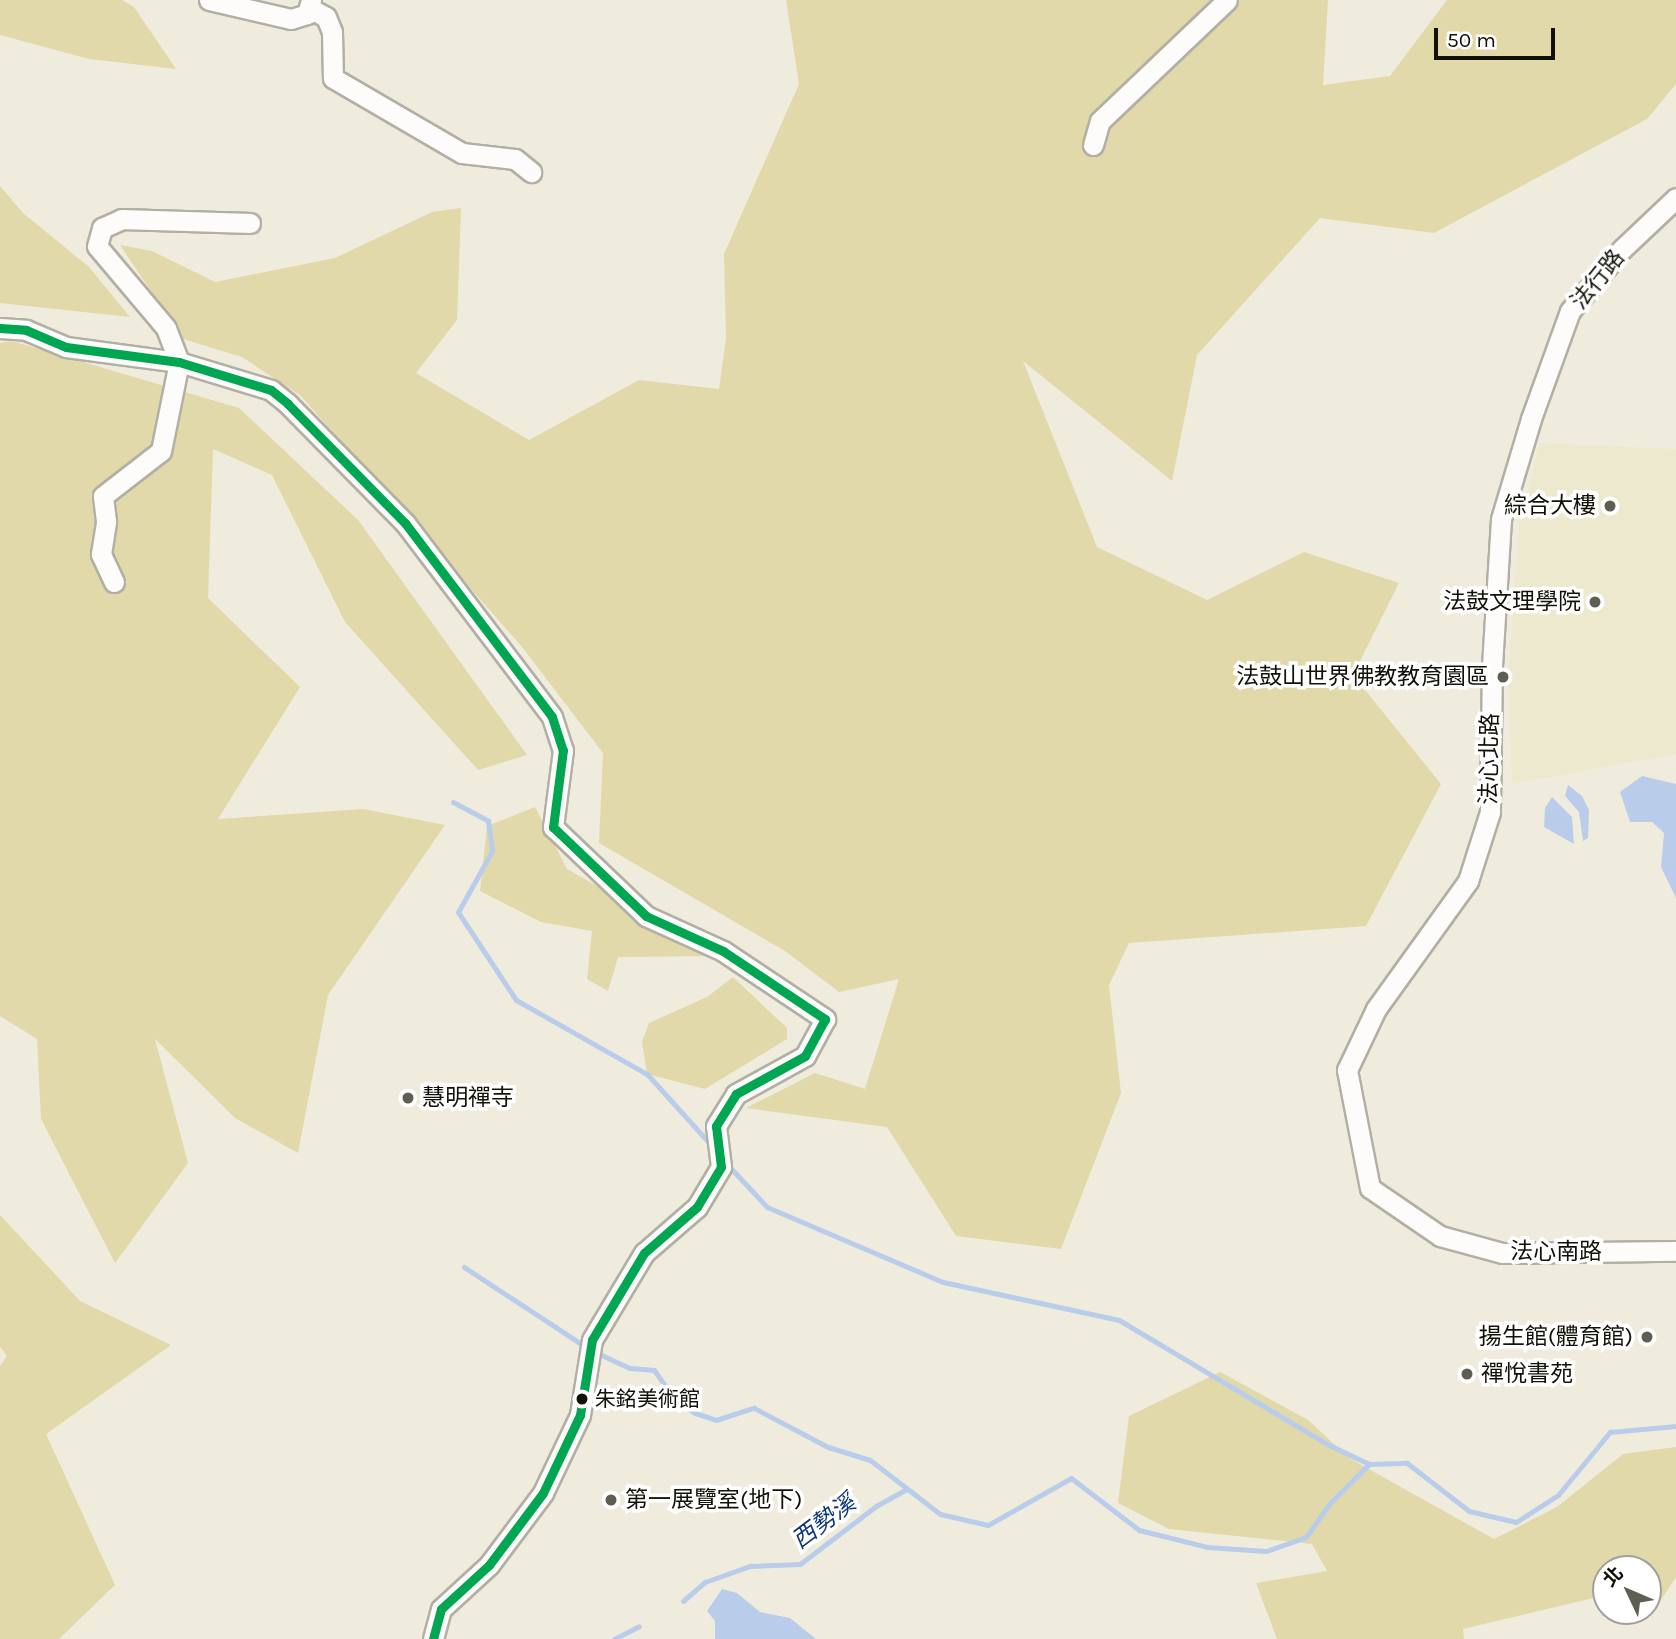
<!DOCTYPE html>
<meta charset="utf-8">
<style>
body{margin:0}
#map{position:relative;width:1676px;height:1639px;overflow:hidden;background:#efecdd;font-family:Karla,"Noto Sans TC",sans-serif}
div>[style]{position:absolute}
[style*='--x']{left:calc(var(--x)*1px);top:calc(var(--y)*1px);width:calc(var(--w)*1px);rotate:calc(var(--a)*1deg)}
.built>*{inset:0;background:#ede9cf}
.green>*{inset:0;background:#e1d9a9}
.water>*{inset:0;background:#b9cdeb}
.stream>*{height:5px;margin:-2.5px;padding:0 2.5px;transform-origin:2.5px;border-radius:2.5px;background:#b9cdeb}
.roads{filter:drop-shadow(2px 0 #b2b0a4) drop-shadow(-2px 0 #b2b0a4) drop-shadow(0 2px #b2b0a4) drop-shadow(0 -2px #b2b0a4)}
.minor>*{height:19px;margin:-9.5px;padding:0 9.5px;transform-origin:9.5px;border-radius:9.5px;background:#fdfcfa}
.bus-1>*{height:9px;margin:-4.5px;padding:0 4.5px;transform-origin:4.5px;border-radius:4.5px;background:#00a651}
.dots>*{width:19px;height:19px;translate:-50% -50%;box-sizing:border-box;border:4px solid #fff;border-radius:50%}
span{translate:-50% -50%;white-space:nowrap;text-align:center;line-height:1.15;-webkit-text-stroke:7px #fff;paint-order:stroke}
.bus-label{font-size:21px;color:#121108}
.left{translate:0 -50%;text-align:left}
.street-label{font-size:23px;color:#121108}
.poi-label{font-size:23px;color:#121108}
.right{translate:-100% -50%;text-align:right}
.water-label{font-size:24px;color:#0e367d;font-style:italic}
.north{position:absolute;left:1592px;top:1555px;width:70px;height:70px;box-sizing:border-box;background:#fff;border:2px solid #a0a09c;border-radius:50%;rotate:314deg;font-size:19px;font-weight:700;line-height:28px;text-align:center;color:#121108}
.north::after{content:'';display:block;margin:auto;width:24px;height:32px;background:#5f5e53;clip-path:polygon(50% 0,100% 100%,50% 72%,0 100%)}
.scale{position:absolute;left:1434px;top:28px;width:121px;height:32px;box-sizing:border-box;border:4px solid #121108;border-top:0;padding-left:9px;font-size:21px;line-height:24px;white-space:nowrap;color:#121108;-webkit-text-stroke:5px #fff;paint-order:stroke}
</style>
<div id="map">
<div class="built">
<div style="clip-path:polygon(1540px 443px,1676px 449px,1676px 754px,1512px 784px,1508px 681px,1519px 522px)"></div>
</div>
<div class="green">
<div style="clip-path:polygon(0 0,122px 0,134px 7px,176px 69px,89px 59px,0 35px)"></div>
<div style="clip-path:polygon(786px 0,1328px 0,1323px 85px,1390px 76px,1447px 0,1676px 0,1676px 84px,1647px 119px,1434px 233px,1320px 218px,1197px 355px,1172px 481px,1023px 361px,1097px 547px,1207px 600px,1304px 552px,1399px 583px,1353px 675px,1441px 784px,1366px 926px,1129px 943px,1109px 985px,1121px 1093px,1061px 1249px,956px 1236px,887px 1127px,746px 1108px,815px 1073px,865px 1089px,899px 979px,839px 992px,785px 951px,599px 843px,603px 753px,522px 647px,301px 396px,242px 357px,183px 339px,120px 245px,152px 251px,215px 282px,335px 258px,432px 212px,461px 208px,457px 320px,416px 373px,529px 440px,639px 380px,719px 389px,726px 338px,724px 254px,799px 84px)"></div>
<div style="clip-path:polygon(0 186px,23px 213px,89px 267px,130px 317px,0 303px)"></div>
<div style="clip-path:polygon(12px 341px,239px 408px,358px 520px,527px 755px,478px 770px,345px 622px,272px 475px,213px 449px,208px 598px,300px 687px,218px 819px,363px 809px,445px 825px,328px 995px,298px 1153px,235px 1118px,155px 1039px,188px 1163px,115px 1263px,41px 1119px,37px 1039px,0 1016px,0 343px)"></div>
<div style="clip-path:polygon(535px 807px,567px 869px,720px 956px,618px 957px,608px 991px,587px 979px,592px 931px,541px 922px,480px 891px,487px 826px)"></div>
<div style="clip-path:polygon(733px 977px,787px 1028px,787px 1039px,705px 1089px,647px 1074px,642px 1042px,649px 1023px,707px 997px)"></div>
<div style="clip-path:polygon(0 1215px,80px 1301px,171px 1345px,46px 1434px,115px 1585px,59px 1639px,0 1639px,0 1366px,7px 1356px,0 1347px)"></div>
<div style="clip-path:polygon(1220px 1372px,1308px 1420px,1349px 1458px,1494px 1539px,1557px 1507px,1623px 1454px,1676px 1447px,1676px 1577px,1654px 1611px,1648px 1609px,1648px 1569px,1606px 1569px,1606px 1595px,1463px 1629px,1464px 1639px,1277px 1639px,1256px 1583px,1327px 1571px,1312px 1544px,1169px 1529px,1118px 1503px,1129px 1416px)"></div>
</div>
<div class="water">
<div style="clip-path:polygon(1642px 776px,1676px 784px,1676px 898px,1661px 867px,1664px 833px,1652px 822px,1630px 822px,1620px 792px)"></div>
<div style="clip-path:polygon(1568px 785px,1582px 796px,1589px 810px,1588px 838px,1583px 841px,1579px 812px,1565px 796px)"></div>
<div style="clip-path:polygon(1552px 797px,1572px 817px,1574px 844px,1544px 827px,1545px 808px)"></div>
<div style="clip-path:polygon(722px 1589px,737px 1593px,760px 1612px,790px 1618px,816px 1639px,715px 1639px,715px 1621px,707px 1611px)"></div>
</div>
<div class="stream">
<div style="--x:453;--y:802;--w:40;--a:28"></div>
<div style="--x:488;--y:821;--w:30;--a:82"></div>
<div style="--x:492;--y:851;--w:70;--a:119.1"></div>
<div style="--x:458;--y:912;--w:105;--a:56.6"></div>
<div style="--x:516;--y:1000;--w:150;--a:29.5"></div>
<div style="--x:647;--y:1074;--w:98;--a:47.9"></div>
<div style="--x:726;--y:1163;--w:60;--a:47"></div>
<div style="--x:767;--y:1207;--w:191;--a:23.1"></div>
<div style="--x:943;--y:1282;--w:180;--a:12.2"></div>
<div style="--x:1119;--y:1320;--w:244;--a:30.8"></div>
<div style="--x:1329;--y:1445;--w:44;--a:25.4"></div>
<div style="--x:464;--y:1267;--w:146;--a:33.3"></div>
<div style="--x:595;--y:1352;--w:38;--a:25"></div>
<div style="--x:630;--y:1368;--w:24;--a:5"></div>
<div style="--x:654;--y:1370;--w:37;--a:55"></div>
<div style="--x:675;--y:1400;--w:24;--a:33"></div>
<div style="--x:695;--y:1413;--w:22;--a:18"></div>
<div style="--x:716;--y:1420;--w:40;--a:-18"></div>
<div style="--x:754;--y:1408;--w:84;--a:27.8"></div>
<div style="--x:828;--y:1447;--w:44;--a:17.2"></div>
<div style="--x:870;--y:1460;--w:88;--a:37.6"></div>
<div style="--x:940;--y:1514;--w:49;--a:12.9"></div>
<div style="--x:988;--y:1525;--w:95;--a:-29.5"></div>
<div style="--x:1071;--y:1478;--w:86;--a:37.4"></div>
<div style="--x:1139;--y:1530;--w:70;--a:14"></div>
<div style="--x:1207;--y:1547;--w:59;--a:3.9"></div>
<div style="--x:1266;--y:1551;--w:42;--a:-19.3"></div>
<div style="--x:1306;--y:1537;--w:42;--a:-54.8"></div>
<div style="--x:1330;--y:1503;--w:55;--a:-45"></div>
<div style="--x:1369;--y:1464;--w:38;--a:-2"></div>
<div style="--x:1407;--y:1463;--w:78;--a:37.7"></div>
<div style="--x:1469;--y:1511;--w:48;--a:13.2"></div>
<div style="--x:1516;--y:1522;--w:50;--a:-32.7"></div>
<div style="--x:1558;--y:1495;--w:82;--a:-50.5"></div>
<div style="--x:1610;--y:1432;--w:66;--a:-5.2"></div>
<div style="--x:683;--y:1601;--w:29;--a:-41"></div>
<div style="--x:705;--y:1582;--w:48;--a:-19.6"></div>
<div style="--x:750;--y:1566;--w:50;--a:-2.3"></div>
<div style="--x:800;--y:1564;--w:96;--a:-37.3"></div>
<div style="--x:876;--y:1506;--w:35;--a:-29"></div>
<div style="--x:614;--y:1639;--w:28;--a:-27"></div>
</div>
<div class="roads">
<div class="minor">
<div style="--x:209;--y:0;--w:84;--a:13"></div>
<div style="--x:291;--y:19;--w:17;--a:-17"></div>
<div style="--x:307;--y:14;--w:15;--a:-74"></div>
<div style="--x:309;--y:8;--w:19;--a:28"></div>
<div style="--x:326;--y:17;--w:16;--a:68"></div>
<div style="--x:332;--y:32;--w:46;--a:88.8"></div>
<div style="--x:333;--y:78;--w:149;--a:30.2"></div>
<div style="--x:462;--y:153;--w:53;--a:6.5"></div>
<div style="--x:515;--y:159;--w:21;--a:39"></div>
<div style="--x:1093;--y:145;--w:25;--a:-74"></div>
<div style="--x:1100;--y:121;--w:175;--a:-43.6"></div>
<div style="--x:1676;--y:198;--w:74;--a:136.6"></div>
<div style="--x:1622;--y:249;--w:81;--a:130"></div>
<div style="--x:1570;--y:311;--w:115;--a:109.9"></div>
<div style="--x:1531;--y:419;--w:104;--a:106.7"></div>
<div style="--x:1501;--y:519;--w:146;--a:93.5"></div>
<div style="--x:1492;--y:665;--w:147;--a:90.8"></div>
<div style="--x:1490;--y:812;--w:72;--a:107.7"></div>
<div style="--x:1468;--y:881;--w:158;--a:125.7"></div>
<div style="--x:1376;--y:1009;--w:68;--a:115.4"></div>
<div style="--x:1347;--y:1070;--w:120;--a:79"></div>
<div style="--x:1370;--y:1188;--w:85;--a:34.4"></div>
<div style="--x:1440;--y:1236;--w:64;--a:15.3"></div>
<div style="--x:1502;--y:1253;--w:174;--a:-0.7"></div>
<div style="--x:0;--y:328;--w:26;--a:4"></div>
<div style="--x:26;--y:330;--w:43;--a:23"></div>
<div style="--x:66;--y:347;--w:114;--a:7.6"></div>
<div style="--x:179;--y:362;--w:96;--a:16.9"></div>
<div style="--x:271;--y:390;--w:22;--a:39"></div>
<div style="--x:288;--y:404;--w:167;--a:45.5"></div>
<div style="--x:405;--y:523;--w:243;--a:52.8"></div>
<div style="--x:552;--y:717;--w:35;--a:72"></div>
<div style="--x:563;--y:750;--w:78;--a:97.4"></div>
<div style="--x:553;--y:827;--w:129;--a:43.7"></div>
<div style="--x:646;--y:916;--w:85;--a:24.4"></div>
<div style="--x:723;--y:951;--w:123;--a:33.7"></div>
<div style="--x:825;--y:1019;--w:42;--a:118.4"></div>
<div style="--x:805;--y:1056;--w:79;--a:151.2"></div>
<div style="--x:736;--y:1094;--w:38;--a:122"></div>
<div style="--x:716;--y:1126;--w:41;--a:83"></div>
<div style="--x:721;--y:1167;--w:47;--a:121"></div>
<div style="--x:697;--y:1207;--w:70;--a:139"></div>
<div style="--x:644;--y:1253;--w:101;--a:120.9"></div>
<div style="--x:592;--y:1340;--w:76;--a:99.1"></div>
<div style="--x:580;--y:1415;--w:86;--a:115.4"></div>
<div style="--x:543;--y:1493;--w:90;--a:126.9"></div>
<div style="--x:489;--y:1565;--w:65;--a:137.5"></div>
<div style="--x:441;--y:1609;--w:31;--a:105"></div>
<div style="--x:114;--y:582;--w:31;--a:-115"></div>
<div style="--x:101;--y:554;--w:33;--a:-81"></div>
<div style="--x:106;--y:521;--w:25;--a:-97"></div>
<div style="--x:103;--y:496;--w:73;--a:-37.8"></div>
<div style="--x:161;--y:451;--w:91;--a:-78.6"></div>
<div style="--x:179;--y:362;--w:36;--a:-111"></div>
<div style="--x:166;--y:328;--w:107;--a:-130.1"></div>
<div style="--x:97;--y:246;--w:19;--a:-74"></div>
<div style="--x:102;--y:228;--w:22;--a:-24"></div>
<div style="--x:122;--y:219;--w:128;--a:1.8"></div>
</div>
</div>
<div class="bus-1">
<div style="--x:0;--y:328;--w:26;--a:4"></div>
<div style="--x:26;--y:330;--w:43;--a:23"></div>
<div style="--x:66;--y:347;--w:114;--a:7.6"></div>
<div style="--x:179;--y:362;--w:96;--a:16.9"></div>
<div style="--x:271;--y:390;--w:22;--a:39"></div>
<div style="--x:288;--y:404;--w:167;--a:45.5"></div>
<div style="--x:405;--y:523;--w:243;--a:52.8"></div>
<div style="--x:552;--y:717;--w:35;--a:72"></div>
<div style="--x:563;--y:750;--w:78;--a:97.4"></div>
<div style="--x:553;--y:827;--w:129;--a:43.7"></div>
<div style="--x:646;--y:916;--w:85;--a:24.4"></div>
<div style="--x:723;--y:951;--w:123;--a:33.7"></div>
<div style="--x:825;--y:1019;--w:42;--a:118.4"></div>
<div style="--x:805;--y:1056;--w:79;--a:151.2"></div>
<div style="--x:736;--y:1094;--w:38;--a:122"></div>
<div style="--x:716;--y:1126;--w:41;--a:83"></div>
<div style="--x:721;--y:1167;--w:47;--a:121"></div>
<div style="--x:697;--y:1207;--w:70;--a:139"></div>
<div style="--x:644;--y:1253;--w:101;--a:120.9"></div>
<div style="--x:592;--y:1340;--w:76;--a:99.1"></div>
<div style="--x:580;--y:1415;--w:86;--a:115.4"></div>
<div style="--x:543;--y:1493;--w:90;--a:126.9"></div>
<div style="--x:489;--y:1565;--w:65;--a:137.5"></div>
<div style="--x:441;--y:1609;--w:31;--a:105"></div>
</div>
<div class="dots">
<div style="left:1610px;top:506px;background:#5f5e53"></div>
<div style="left:1595px;top:602px;background:#5f5e53"></div>
<div style="left:1503px;top:677px;background:#5f5e53"></div>
<div style="left:408px;top:1098px;background:#5f5e53"></div>
<div style="left:1647px;top:1337px;background:#5f5e53"></div>
<div style="left:1467px;top:1374px;background:#5f5e53"></div>
<div style="left:582px;top:1399px;background:#121108"></div>
<div style="left:611px;top:1500px;background:#5f5e53"></div>
</div>
<div class="bus-label">
<span class="left" style="left:595px;top:1399px">朱銘美術館</span>
</div>
<div class="street-label">
<span style="left:1598px;top:280px;rotate:-51deg">法行路</span>
<span style="left:1490px;top:759px;rotate:-89deg">法心北路</span>
<span style="left:1556px;top:1252px">法心南路</span>
</div>
<div class="poi-label">
<span class="right" style="left:1596px;top:506px">綜合大樓</span>
<span class="right" style="left:1581px;top:602px">法鼓文理學院</span>
<span class="right" style="left:1489px;top:677px">法鼓山世界佛教教育園區</span>
<span class="left" style="left:422px;top:1098px">慧明禪寺</span>
<span class="right" style="left:1633px;top:1337px">揚生館(體育館)</span>
<span class="left" style="left:1481px;top:1374px">禪悅書苑</span>
<span class="left" style="left:625px;top:1500px">第一展覽室(地下)</span>
</div>
<div class="water-label">
<span style="left:824px;top:1522px;rotate:-37deg">西勢溪</span>
</div>
<div class="north">北</div>
<div class="scale">50 m</div>
</div>
